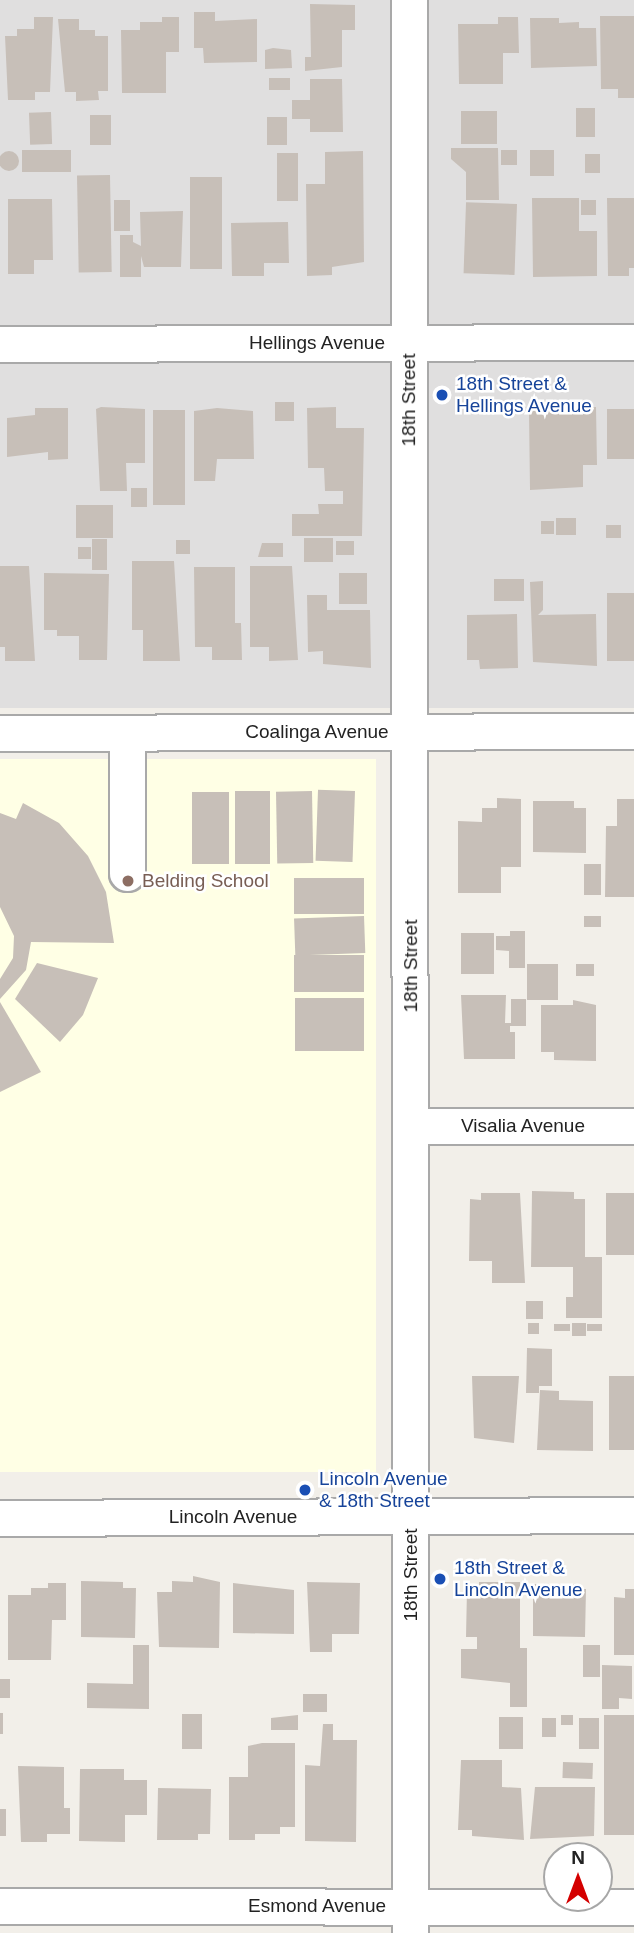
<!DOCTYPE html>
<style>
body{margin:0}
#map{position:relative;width:634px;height:1933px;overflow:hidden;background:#f2efe9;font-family:Arial,sans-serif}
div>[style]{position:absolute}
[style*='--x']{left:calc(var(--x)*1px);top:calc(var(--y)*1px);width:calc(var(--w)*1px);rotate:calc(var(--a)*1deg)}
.residential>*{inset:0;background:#e0dfdf;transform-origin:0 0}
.education>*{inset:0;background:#ffffe5;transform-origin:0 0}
.building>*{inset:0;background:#c7bfb8;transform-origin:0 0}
.round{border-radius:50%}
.roads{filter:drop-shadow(2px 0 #a9a9a9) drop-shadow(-2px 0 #a9a9a9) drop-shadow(0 2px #a9a9a9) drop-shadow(0 -2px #a9a9a9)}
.minor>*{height:35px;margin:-17.5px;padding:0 17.5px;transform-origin:17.5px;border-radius:17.5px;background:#fff}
.dots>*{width:19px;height:19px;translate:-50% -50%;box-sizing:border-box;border:4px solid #fff;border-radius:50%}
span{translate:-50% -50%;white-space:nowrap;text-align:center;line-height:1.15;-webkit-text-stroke:5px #fff;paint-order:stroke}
.street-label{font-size:19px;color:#222}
.transit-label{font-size:19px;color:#164399}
.left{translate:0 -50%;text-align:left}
.education-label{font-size:19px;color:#785e54}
.north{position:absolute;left:543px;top:1842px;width:70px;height:70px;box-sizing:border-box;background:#fff;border:2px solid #a7a7a7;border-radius:50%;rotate:0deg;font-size:19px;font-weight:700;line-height:28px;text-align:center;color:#222}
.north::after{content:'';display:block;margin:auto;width:24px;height:32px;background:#d40000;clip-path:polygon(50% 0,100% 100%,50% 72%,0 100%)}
</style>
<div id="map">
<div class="residential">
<div style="left:0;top:0;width:634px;height:708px"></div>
</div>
<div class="education">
<div style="left:376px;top:759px;width:713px;height:376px;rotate:90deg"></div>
</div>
<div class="building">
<div style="clip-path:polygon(310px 4px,355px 5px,355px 30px,342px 30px,342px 67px,305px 71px,305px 57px,311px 57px)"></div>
<div style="clip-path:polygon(194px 12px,215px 12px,215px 21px,257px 19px,257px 62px,204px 63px,203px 48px,194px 48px)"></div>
<div style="clip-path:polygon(600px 16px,634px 16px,634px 98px,618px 98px,618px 89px,601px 89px)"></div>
<div style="clip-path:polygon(34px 17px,53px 17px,50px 92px,35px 92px,35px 100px,8px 100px,5px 36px,17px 36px,17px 29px,34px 29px)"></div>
<div style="clip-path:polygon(162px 17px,179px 17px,179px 52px,166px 52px,166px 93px,122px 93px,121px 30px,140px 30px,140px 22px,162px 22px)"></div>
<div style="clip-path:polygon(498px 17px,518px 17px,519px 53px,503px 53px,503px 84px,459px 84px,458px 24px,498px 24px)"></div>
<div style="clip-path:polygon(530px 18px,559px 18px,559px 23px,579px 22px,579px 28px,596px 28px,597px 66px,531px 68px)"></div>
<div style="clip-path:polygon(58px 19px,79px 19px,79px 30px,95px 30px,95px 36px,108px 36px,108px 91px,98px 91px,99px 100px,76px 101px,76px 92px,65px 92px)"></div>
<div style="clip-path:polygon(273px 48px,291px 50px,292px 68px,265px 69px,265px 50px)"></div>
<div style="left:269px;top:78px;width:21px;height:12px"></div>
<div style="clip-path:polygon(310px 79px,342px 79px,343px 132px,310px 132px,310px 119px,292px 119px,292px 100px,310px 100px)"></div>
<div style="left:576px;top:108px;width:19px;height:29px"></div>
<div style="left:461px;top:111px;width:36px;height:33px"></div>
<div style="left:51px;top:112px;width:32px;height:22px;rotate:88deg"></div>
<div style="left:111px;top:115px;width:30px;height:21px;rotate:90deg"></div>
<div style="left:287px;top:117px;width:28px;height:20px;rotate:90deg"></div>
<div style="clip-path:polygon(451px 148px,498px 148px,499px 200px,466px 200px,466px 172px,451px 159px)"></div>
<div style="left:22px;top:150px;width:49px;height:22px"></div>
<div style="left:501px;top:150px;width:16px;height:15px"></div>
<div style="left:530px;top:150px;width:24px;height:26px"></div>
<div class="round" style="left:-1px;top:151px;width:20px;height:20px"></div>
<div style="clip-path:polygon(363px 151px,364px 262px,332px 267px,332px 275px,307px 276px,306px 184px,325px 184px,325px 152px)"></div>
<div style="left:277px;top:153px;width:21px;height:48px"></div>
<div style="left:585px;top:154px;width:15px;height:19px"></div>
<div style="left:110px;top:175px;width:97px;height:33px;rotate:89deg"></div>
<div style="left:190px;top:177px;width:32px;height:92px"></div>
<div style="clip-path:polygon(532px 198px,579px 198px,579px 231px,597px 231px,597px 276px,533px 277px)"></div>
<div style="clip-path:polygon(607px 198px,634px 198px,634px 268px,629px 268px,629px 276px,608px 276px)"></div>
<div style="clip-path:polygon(8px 199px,52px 199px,53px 260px,34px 260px,34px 274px,8px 274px)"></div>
<div style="left:114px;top:200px;width:16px;height:31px"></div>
<div style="left:581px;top:200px;width:15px;height:15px"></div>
<div style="left:517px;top:204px;width:71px;height:51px;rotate:92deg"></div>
<div style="clip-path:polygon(183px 211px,181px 267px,144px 267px,141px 256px,141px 277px,120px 277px,120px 235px,133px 235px,133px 242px,141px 246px,140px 212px)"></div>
<div style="clip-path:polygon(288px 222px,289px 263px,264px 263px,264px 276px,232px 276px,231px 223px)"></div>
<div style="left:275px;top:402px;width:19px;height:19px"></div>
<div style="clip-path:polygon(101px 407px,145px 409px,145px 463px,126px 463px,127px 491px,100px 491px,96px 409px)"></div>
<div style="clip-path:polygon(336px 407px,336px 428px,364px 428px,362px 536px,292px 536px,292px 514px,319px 514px,318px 504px,343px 504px,343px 491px,325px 491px,324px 468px,308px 468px,307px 408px)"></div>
<div style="clip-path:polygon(596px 407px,597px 465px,583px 465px,583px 487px,530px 490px,529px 411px)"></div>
<div style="clip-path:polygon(35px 408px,68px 408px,68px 459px,48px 460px,48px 452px,7px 457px,7px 418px,35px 415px)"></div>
<div style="clip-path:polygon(217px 408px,253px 411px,254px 459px,217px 459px,215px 481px,194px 481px,194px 411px)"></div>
<div style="left:607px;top:409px;width:27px;height:50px"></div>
<div style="left:153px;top:410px;width:32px;height:95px"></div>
<div style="left:131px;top:488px;width:16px;height:19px"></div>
<div style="left:76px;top:505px;width:37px;height:33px"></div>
<div style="left:556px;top:518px;width:20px;height:17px"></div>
<div style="left:541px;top:521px;width:13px;height:13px"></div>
<div style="left:606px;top:525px;width:15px;height:13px"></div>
<div style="left:304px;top:538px;width:29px;height:24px"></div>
<div style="left:92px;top:539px;width:15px;height:31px"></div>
<div style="left:176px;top:540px;width:14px;height:14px"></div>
<div style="left:336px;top:541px;width:18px;height:14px"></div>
<div style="clip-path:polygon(262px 543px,283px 543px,283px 557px,258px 557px)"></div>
<div style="left:78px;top:547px;width:13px;height:12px"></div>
<div style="clip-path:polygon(132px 561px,174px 561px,180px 661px,143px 661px,143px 630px,132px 630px)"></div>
<div style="clip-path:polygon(0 566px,29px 566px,35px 661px,5px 661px,5px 647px,0 647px)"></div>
<div style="clip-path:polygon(250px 566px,292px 566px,298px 660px,269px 661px,269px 647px,250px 647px)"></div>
<div style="clip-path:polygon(194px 567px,235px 567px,235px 623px,241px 623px,242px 660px,212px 660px,212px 647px,195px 647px)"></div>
<div style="clip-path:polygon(44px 573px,109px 574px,107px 660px,79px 660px,79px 636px,57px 636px,57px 630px,44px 630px)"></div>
<div style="left:339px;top:573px;width:28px;height:31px"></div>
<div style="left:524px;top:579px;width:22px;height:30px;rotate:90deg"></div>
<div style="clip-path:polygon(543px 581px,543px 610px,538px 615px,596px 614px,597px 666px,533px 662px,530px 582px)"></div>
<div style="left:607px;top:593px;width:27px;height:68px"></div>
<div style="clip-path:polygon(307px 595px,327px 595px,327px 610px,370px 610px,371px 668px,323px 664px,323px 651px,308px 652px)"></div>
<div style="clip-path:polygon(517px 614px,518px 668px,480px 669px,479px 660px,467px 660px,467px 615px)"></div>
<div style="left:235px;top:791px;width:35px;height:73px"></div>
<div style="left:312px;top:791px;width:72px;height:36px;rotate:89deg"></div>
<div style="left:355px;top:791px;width:71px;height:37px;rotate:92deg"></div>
<div style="left:192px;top:792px;width:37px;height:72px"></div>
<div style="clip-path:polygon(497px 798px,521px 799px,521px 867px,501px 867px,501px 893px,458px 893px,458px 821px,482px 822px,482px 808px,497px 808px)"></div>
<div style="clip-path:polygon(617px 799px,634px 799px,634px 897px,605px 897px,606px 826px,617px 826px)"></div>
<div style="clip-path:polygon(533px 801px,574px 801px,574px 808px,586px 808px,586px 853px,533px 852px)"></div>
<div style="clip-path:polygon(23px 803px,59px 823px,88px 856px,106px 892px,114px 943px,31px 942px,26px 970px,0 999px,0 979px,13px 958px,14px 936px,0 907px,0 813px,16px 819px)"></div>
<div style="left:584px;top:864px;width:17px;height:31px"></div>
<div style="left:294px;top:878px;width:70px;height:36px"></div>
<div style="left:364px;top:916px;width:37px;height:70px;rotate:88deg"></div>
<div style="left:584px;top:916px;width:17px;height:11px"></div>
<div style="clip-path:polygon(510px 931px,525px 931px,525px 968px,509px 968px,509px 951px,496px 950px,496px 936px,510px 936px)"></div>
<div style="left:461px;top:933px;width:33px;height:41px"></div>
<div style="left:294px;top:955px;width:70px;height:37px"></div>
<div style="clip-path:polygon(37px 963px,98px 978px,83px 1015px,60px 1042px,15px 999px)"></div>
<div style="left:527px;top:964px;width:31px;height:36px"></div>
<div style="left:576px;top:964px;width:18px;height:12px"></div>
<div style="clip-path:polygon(461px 995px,506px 995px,505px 1023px,511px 1023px,511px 999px,526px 999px,526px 1026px,510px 1026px,510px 1032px,515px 1032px,515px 1059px,464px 1059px)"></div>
<div style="left:295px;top:998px;width:69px;height:53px"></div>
<div style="clip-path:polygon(573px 1000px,596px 1005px,596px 1061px,554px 1060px,554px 1052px,541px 1052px,541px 1005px,573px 1005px)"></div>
<div style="clip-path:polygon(0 1002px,41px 1072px,0 1092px)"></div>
<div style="clip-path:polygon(532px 1191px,574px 1192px,574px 1199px,585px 1199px,585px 1257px,602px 1257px,602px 1318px,566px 1318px,566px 1297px,573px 1297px,573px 1267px,531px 1267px)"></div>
<div style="clip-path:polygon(481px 1193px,520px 1193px,525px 1283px,492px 1283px,492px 1261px,469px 1261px,470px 1199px,481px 1200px)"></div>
<div style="left:606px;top:1193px;width:28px;height:62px"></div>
<div style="left:526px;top:1301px;width:17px;height:18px"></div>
<div style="left:528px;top:1323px;width:11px;height:11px"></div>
<div style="left:572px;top:1323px;width:14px;height:13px"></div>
<div style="left:554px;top:1324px;width:16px;height:7px"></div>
<div style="left:587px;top:1324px;width:15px;height:7px"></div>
<div style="clip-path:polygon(527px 1348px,552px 1349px,552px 1386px,539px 1386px,539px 1393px,526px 1393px)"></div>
<div style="clip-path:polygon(472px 1376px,519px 1376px,514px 1443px,474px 1438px)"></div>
<div style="left:609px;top:1376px;width:25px;height:74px"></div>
<div style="clip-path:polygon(540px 1390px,559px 1391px,559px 1400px,593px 1401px,593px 1451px,537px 1450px)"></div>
<div style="clip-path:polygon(193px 1576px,220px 1582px,219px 1648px,159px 1647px,157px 1592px,172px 1592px,172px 1581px,193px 1582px)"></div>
<div style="clip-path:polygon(81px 1581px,123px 1582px,123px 1588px,136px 1588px,135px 1638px,81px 1637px)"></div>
<div style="clip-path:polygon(307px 1582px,360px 1583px,359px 1634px,332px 1634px,332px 1652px,310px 1652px)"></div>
<div style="clip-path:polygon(479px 1582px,520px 1582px,520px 1648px,527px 1648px,527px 1707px,510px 1707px,510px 1683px,461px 1678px,461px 1649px,477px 1649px,477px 1637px,466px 1637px,467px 1589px,479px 1589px)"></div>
<div style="clip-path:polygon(48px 1583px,66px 1583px,66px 1620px,52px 1620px,51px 1660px,8px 1660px,8px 1595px,31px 1595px,31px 1588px,48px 1588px)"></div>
<div style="clip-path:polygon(233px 1583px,294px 1590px,294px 1634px,233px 1633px)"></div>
<div style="clip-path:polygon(533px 1584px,574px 1584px,574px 1589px,586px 1589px,585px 1637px,533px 1636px)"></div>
<div style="clip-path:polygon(625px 1589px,634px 1589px,634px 1655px,614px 1655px,614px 1597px,625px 1598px)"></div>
<div style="clip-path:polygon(133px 1645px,149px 1645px,149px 1709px,87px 1708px,87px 1683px,133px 1684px)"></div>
<div style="left:583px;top:1645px;width:17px;height:32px"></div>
<div style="clip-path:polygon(602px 1665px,632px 1666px,632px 1699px,619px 1698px,619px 1709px,602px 1709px)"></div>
<div style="left:0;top:1679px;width:10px;height:19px"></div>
<div style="left:303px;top:1694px;width:24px;height:18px"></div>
<div style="left:0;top:1713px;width:3px;height:21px"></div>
<div style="left:182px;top:1714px;width:20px;height:35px"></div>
<div style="clip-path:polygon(298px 1715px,298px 1730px,271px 1730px,271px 1718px)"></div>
<div style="left:561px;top:1715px;width:12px;height:10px"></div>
<div style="left:604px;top:1715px;width:30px;height:120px"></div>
<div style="left:499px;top:1717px;width:24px;height:32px"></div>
<div style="left:542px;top:1718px;width:14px;height:19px"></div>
<div style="left:579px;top:1718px;width:20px;height:31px"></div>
<div style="clip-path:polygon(323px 1724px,333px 1724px,333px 1740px,357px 1740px,356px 1842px,305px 1841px,305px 1765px,320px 1766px)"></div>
<div style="clip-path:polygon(262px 1743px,295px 1743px,295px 1827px,280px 1827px,280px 1834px,255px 1834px,255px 1840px,229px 1840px,229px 1777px,248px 1777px,248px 1746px)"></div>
<div style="clip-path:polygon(461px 1760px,502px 1760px,502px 1787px,521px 1788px,524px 1840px,472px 1836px,472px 1830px,458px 1830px)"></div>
<div style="left:563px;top:1762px;width:30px;height:16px;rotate:2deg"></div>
<div style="clip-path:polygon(18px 1766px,64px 1767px,64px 1808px,70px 1808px,70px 1834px,47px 1834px,47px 1842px,21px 1842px)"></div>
<div style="clip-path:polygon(80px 1769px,124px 1769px,124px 1780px,147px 1780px,147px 1815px,125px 1815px,125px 1842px,79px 1841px)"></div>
<div style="clip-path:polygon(535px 1787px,595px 1787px,594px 1836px,530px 1839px)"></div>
<div style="clip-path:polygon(158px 1788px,211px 1789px,210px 1834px,198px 1834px,198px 1840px,157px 1840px)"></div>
<div style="left:0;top:1809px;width:6px;height:27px"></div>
</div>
<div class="roads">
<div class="minor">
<div style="--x:409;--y:0;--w:1933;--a:89.97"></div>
<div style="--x:0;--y:344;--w:634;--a:-0.18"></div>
<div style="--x:0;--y:733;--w:634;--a:-0.18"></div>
<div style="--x:127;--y:733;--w:140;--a:90"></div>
<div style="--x:411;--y:1126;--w:223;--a:0"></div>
<div style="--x:0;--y:1518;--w:634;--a:-0.27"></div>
<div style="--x:0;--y:1906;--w:634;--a:0.09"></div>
</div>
</div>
<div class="dots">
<div style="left:442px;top:395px;background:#1a4fb4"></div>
<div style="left:128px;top:881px;background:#8d6e63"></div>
<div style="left:305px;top:1490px;background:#1a4fb4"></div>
<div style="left:440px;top:1579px;background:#1a4fb4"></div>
</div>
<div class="street-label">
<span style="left:317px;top:343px">Hellings Avenue</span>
<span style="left:409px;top:400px;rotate:-90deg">18th Street</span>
<span style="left:317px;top:732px">Coalinga Avenue</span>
<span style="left:411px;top:966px;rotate:-90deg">18th Street</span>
<span style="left:523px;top:1126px">Visalia Avenue</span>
<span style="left:233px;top:1517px">Lincoln Avenue</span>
<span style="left:411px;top:1575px;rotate:-90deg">18th Street</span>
<span style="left:317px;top:1906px">Esmond Avenue</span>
</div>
<div class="transit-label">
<span class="left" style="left:456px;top:395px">18th Street &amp;<br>Hellings Avenue</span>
<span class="left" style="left:319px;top:1490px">Lincoln Avenue<br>&amp; 18th Street</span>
<span class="left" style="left:454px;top:1579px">18th Street &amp;<br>Lincoln Avenue</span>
</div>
<div class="education-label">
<span class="left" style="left:142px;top:881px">Belding School</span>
</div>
<div class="north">N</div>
</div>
